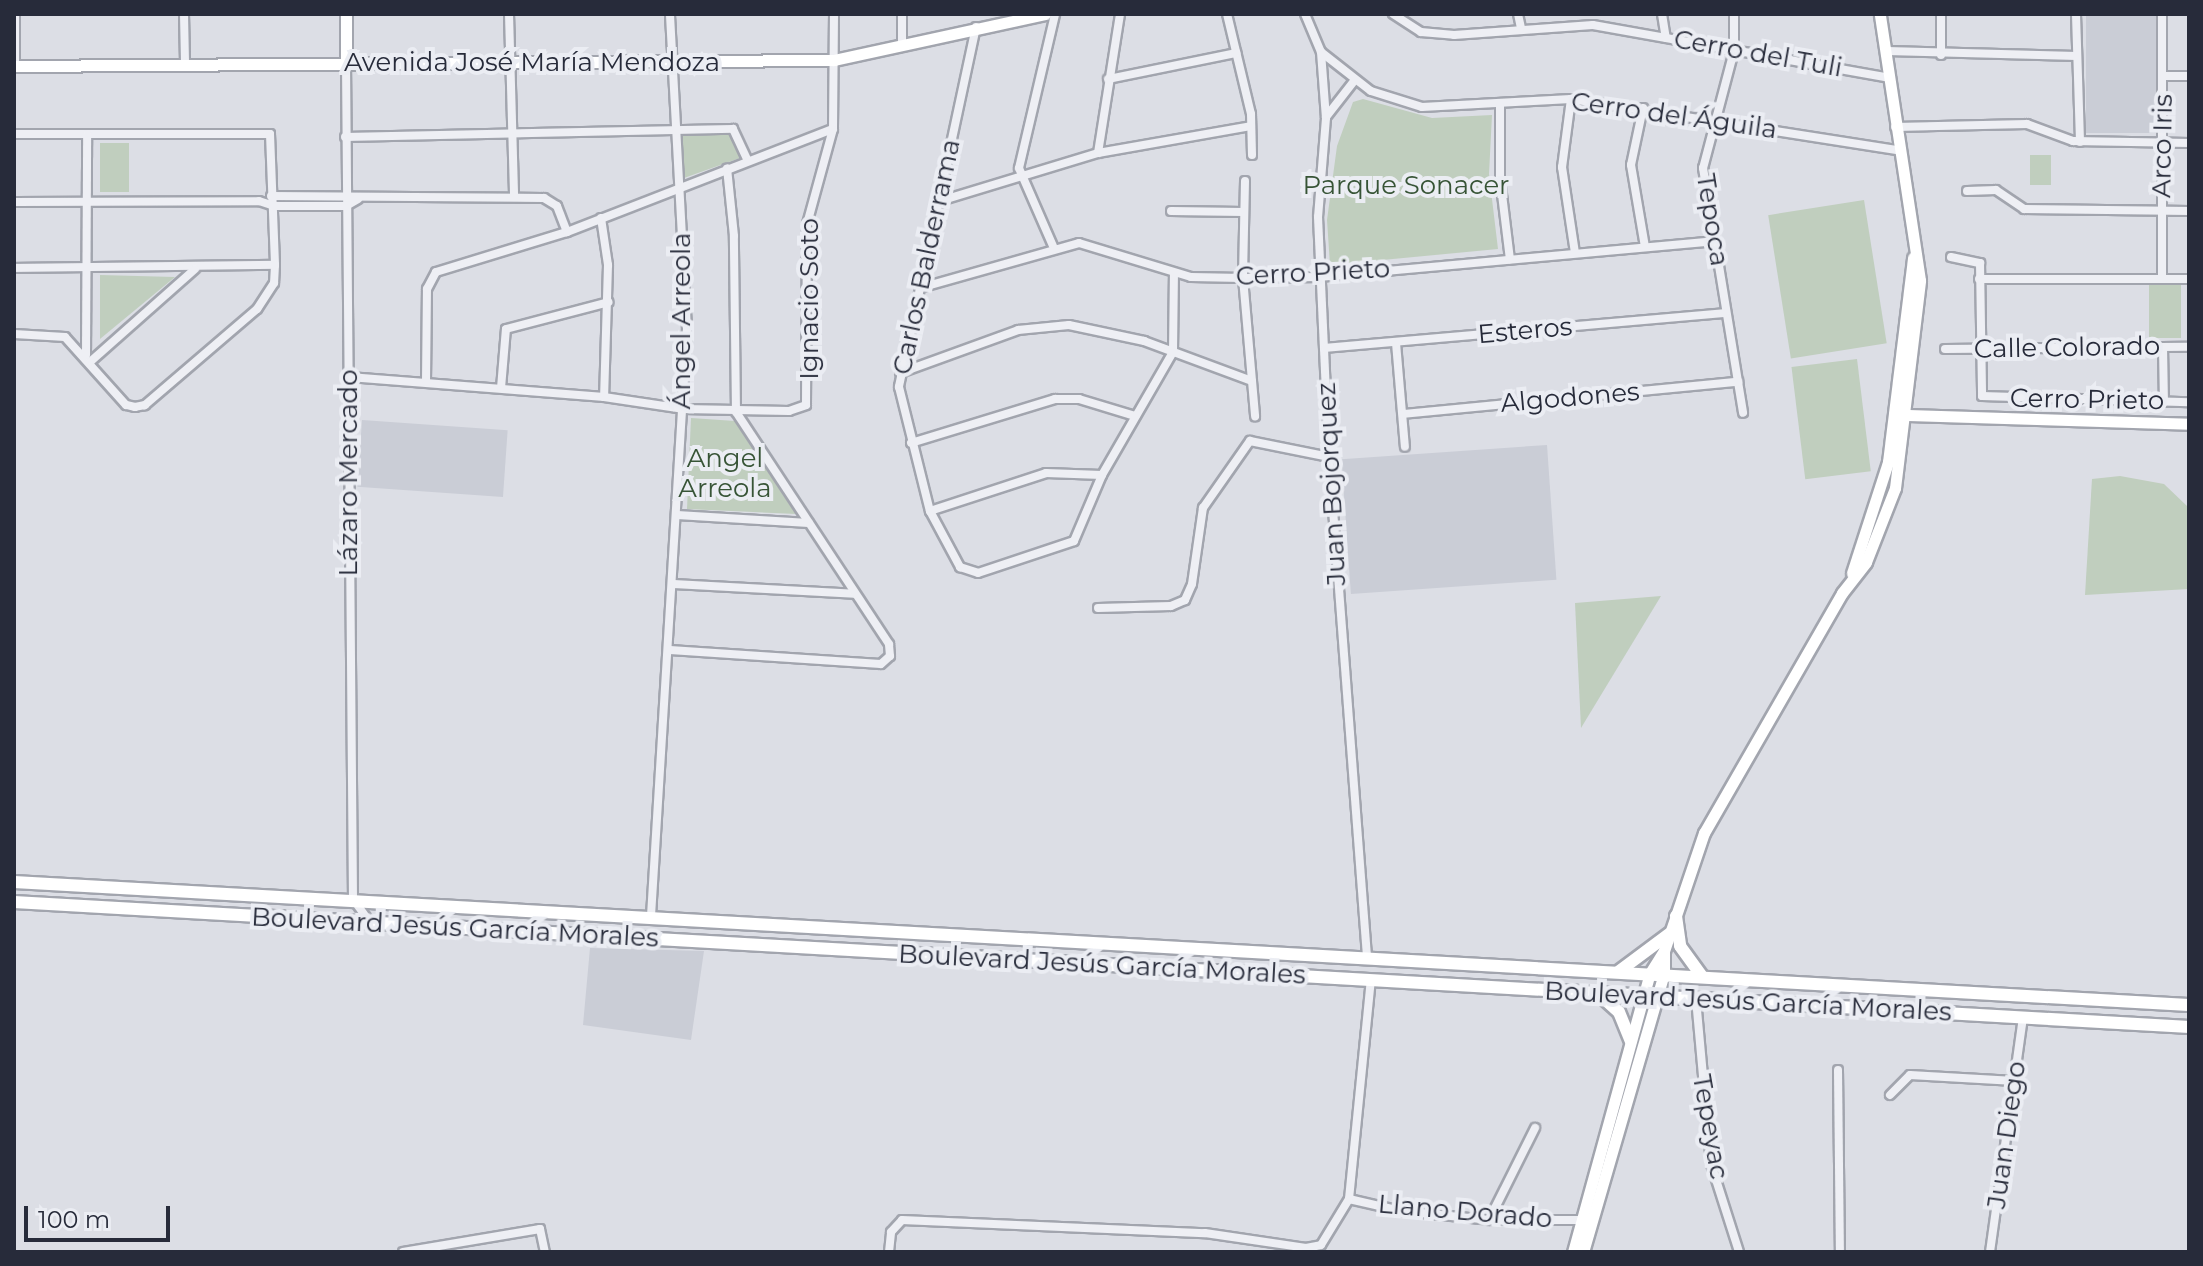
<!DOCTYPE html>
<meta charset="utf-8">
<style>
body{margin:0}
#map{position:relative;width:2203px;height:1266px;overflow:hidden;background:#dcdee5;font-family:Montserrat,sans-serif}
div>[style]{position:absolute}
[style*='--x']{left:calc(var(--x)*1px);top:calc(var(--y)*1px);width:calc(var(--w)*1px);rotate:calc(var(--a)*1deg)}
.built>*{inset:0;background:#cacdd6;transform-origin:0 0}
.green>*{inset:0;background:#c0cebe;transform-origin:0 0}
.roads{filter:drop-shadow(2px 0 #a2a5ae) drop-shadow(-2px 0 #a2a5ae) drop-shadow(0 2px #a2a5ae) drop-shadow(0 -2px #a2a5ae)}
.street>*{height:8px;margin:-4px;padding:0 4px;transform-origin:4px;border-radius:4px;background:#eeeff4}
.secondary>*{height:11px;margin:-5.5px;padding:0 5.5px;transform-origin:5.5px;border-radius:5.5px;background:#fff}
.primary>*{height:12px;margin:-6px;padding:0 6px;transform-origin:6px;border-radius:6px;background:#fff}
span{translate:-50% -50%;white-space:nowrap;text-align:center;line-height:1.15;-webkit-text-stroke:8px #ebedf3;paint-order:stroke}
.street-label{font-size:26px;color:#272b3a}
.park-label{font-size:26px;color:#375436}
.frame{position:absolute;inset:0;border:16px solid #272b3a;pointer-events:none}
.scale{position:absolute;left:24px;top:1206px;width:146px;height:36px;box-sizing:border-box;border:4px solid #272b3a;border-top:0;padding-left:10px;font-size:24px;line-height:28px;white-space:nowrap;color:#272b3a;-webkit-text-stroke:6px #ebedf3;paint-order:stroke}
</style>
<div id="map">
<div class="built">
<div style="left:2086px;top:14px;width:70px;height:119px"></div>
<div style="left:362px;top:420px;width:146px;height:67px;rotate:4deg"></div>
<div style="left:1547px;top:445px;width:135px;height:206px;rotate:86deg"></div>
<div style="clip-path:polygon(590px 948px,704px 951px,691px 1040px,583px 1025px)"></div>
</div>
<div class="green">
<div style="clip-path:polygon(1363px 99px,1432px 118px,1492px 115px,1489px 174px,1498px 249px,1330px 265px,1327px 220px,1337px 146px,1353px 102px)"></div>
<div style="clip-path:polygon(733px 132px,740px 158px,684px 178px,680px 134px)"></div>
<div style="left:100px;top:143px;width:29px;height:49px"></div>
<div style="left:2030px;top:155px;width:21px;height:30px"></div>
<div style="left:1864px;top:200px;width:145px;height:97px;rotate:81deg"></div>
<div style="clip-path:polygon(100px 275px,175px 277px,100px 339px)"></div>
<div style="left:2181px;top:283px;width:55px;height:32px;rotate:90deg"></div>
<div style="left:1857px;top:359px;width:113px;height:66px;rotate:83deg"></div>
<div style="clip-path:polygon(691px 418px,735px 421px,796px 514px,687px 509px)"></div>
<div style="clip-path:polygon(2120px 476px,2164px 484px,2187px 506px,2189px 589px,2085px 595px,2092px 479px)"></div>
<div style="clip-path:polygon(1661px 596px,1581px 728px,1575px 603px)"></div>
</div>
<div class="roads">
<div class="street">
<div style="--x:15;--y:14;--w:53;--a:90"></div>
<div style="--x:184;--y:14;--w:49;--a:88.8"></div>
<div style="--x:509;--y:14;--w:182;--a:88.4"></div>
<div style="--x:902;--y:14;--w:30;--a:90"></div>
<div style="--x:1227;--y:14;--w:103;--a:76.5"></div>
<div style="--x:1251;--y:114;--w:41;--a:88.6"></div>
<div style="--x:1305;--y:14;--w:41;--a:67.2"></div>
<div style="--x:1321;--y:52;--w:66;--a:85.7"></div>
<div style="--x:1326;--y:118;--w:99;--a:94.6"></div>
<div style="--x:1318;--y:217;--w:240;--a:87.4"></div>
<div style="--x:1329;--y:457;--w:500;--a:85.65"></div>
<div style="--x:1393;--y:14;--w:33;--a:33"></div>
<div style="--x:1421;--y:32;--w:33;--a:5"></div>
<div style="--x:1454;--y:35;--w:139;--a:-4.1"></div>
<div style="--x:1593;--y:25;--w:302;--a:10.1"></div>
<div style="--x:1518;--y:14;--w:14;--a:78"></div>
<div style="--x:1662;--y:14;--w:24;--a:81"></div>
<div style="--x:1734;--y:14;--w:37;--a:90"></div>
<div style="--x:1734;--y:51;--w:121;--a:104.8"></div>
<div style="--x:1703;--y:168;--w:248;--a:80.7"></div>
<div style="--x:1941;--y:14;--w:41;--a:90"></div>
<div style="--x:2076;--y:14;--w:128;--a:88.2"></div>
<div style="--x:2162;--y:14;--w:264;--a:90"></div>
<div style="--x:976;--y:27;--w:368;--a:102.1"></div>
<div style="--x:899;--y:387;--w:128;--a:76"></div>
<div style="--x:930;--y:511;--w:64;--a:61.8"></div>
<div style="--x:960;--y:567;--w:19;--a:18"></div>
<div style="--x:978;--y:573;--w:101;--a:-18.4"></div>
<div style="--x:1074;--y:541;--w:72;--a:-67"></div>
<div style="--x:1102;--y:475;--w:142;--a:-60"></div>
<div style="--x:1173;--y:352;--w:79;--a:-89.3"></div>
<div style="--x:1887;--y:51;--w:190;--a:1.5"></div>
<div style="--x:1321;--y:52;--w:63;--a:38"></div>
<div style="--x:1371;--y:91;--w:53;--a:17.4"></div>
<div style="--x:1422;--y:107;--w:149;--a:-3.1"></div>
<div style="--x:1571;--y:99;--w:331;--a:8.9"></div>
<div style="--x:346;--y:63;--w:836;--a:89.52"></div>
<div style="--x:353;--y:899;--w:26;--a:54"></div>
<div style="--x:2164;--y:76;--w:25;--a:0"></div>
<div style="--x:1108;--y:79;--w:131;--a:-11.5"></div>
<div style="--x:1571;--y:99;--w:69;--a:97.5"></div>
<div style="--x:1562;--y:167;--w:87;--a:81.4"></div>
<div style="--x:1500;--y:105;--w:73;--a:90"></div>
<div style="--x:1500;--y:178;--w:82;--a:83"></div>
<div style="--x:1643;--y:108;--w:58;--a:101.9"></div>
<div style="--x:1631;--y:165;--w:83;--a:80.3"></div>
<div style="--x:1326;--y:117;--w:46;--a:-52.1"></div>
<div style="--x:1895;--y:127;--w:132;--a:-1.3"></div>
<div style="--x:2027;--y:124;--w:49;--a:20.3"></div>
<div style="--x:2073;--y:141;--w:116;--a:1"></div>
<div style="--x:14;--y:134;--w:256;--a:0"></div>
<div style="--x:270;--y:134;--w:131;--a:87.8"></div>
<div style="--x:275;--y:265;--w:18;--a:93"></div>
<div style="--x:274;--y:283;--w:31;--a:123"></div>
<div style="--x:257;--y:309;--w:148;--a:139.4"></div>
<div style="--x:145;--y:405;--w:10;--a:169"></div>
<div style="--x:135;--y:407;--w:9;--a:-167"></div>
<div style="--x:126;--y:405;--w:91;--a:-131.9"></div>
<div style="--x:65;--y:337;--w:51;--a:-176.6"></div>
<div style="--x:345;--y:137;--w:388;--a:-1.2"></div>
<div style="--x:733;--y:129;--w:35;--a:65"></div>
<div style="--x:1098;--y:153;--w:141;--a:-81"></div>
<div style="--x:1245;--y:181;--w:97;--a:91.2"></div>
<div style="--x:1243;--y:278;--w:139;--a:85"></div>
<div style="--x:1967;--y:191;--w:29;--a:-2"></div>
<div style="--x:1996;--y:190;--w:34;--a:34"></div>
<div style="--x:2024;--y:209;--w:165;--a:0.7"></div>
<div style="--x:271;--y:196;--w:273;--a:0.4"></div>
<div style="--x:544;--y:198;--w:15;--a:32"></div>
<div style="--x:557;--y:206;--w:28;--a:69"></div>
<div style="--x:940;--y:201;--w:165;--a:-16.9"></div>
<div style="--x:1098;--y:153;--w:155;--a:-10"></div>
<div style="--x:14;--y:202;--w:245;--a:-0.2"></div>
<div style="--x:259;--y:201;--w:16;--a:18"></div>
<div style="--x:274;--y:206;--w:72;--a:0"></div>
<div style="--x:346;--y:206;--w:14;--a:-30"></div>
<div style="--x:1171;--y:211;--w:72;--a:0.8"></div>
<div style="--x:601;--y:218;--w:48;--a:81.5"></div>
<div style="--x:608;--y:265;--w:132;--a:91.7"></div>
<div style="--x:1053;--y:246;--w:85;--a:-113.6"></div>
<div style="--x:1019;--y:168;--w:158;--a:-76.8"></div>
<div style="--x:1951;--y:257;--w:30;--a:12"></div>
<div style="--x:1980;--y:263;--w:133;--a:89.1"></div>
<div style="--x:1982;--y:396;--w:207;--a:1.7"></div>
<div style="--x:14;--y:268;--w:261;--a:-0.7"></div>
<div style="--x:1979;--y:279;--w:210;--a:0"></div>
<div style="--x:920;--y:288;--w:165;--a:-15.8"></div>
<div style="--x:1079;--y:243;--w:117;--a:16.9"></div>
<div style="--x:1191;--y:277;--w:52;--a:1.1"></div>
<div style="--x:1243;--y:278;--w:77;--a:-0.7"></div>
<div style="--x:1320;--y:277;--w:397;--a:-5.2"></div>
<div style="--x:1396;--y:343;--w:104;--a:85.1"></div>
<div style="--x:2163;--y:347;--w:55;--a:89"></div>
<div style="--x:1325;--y:348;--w:402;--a:-5"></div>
<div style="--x:1945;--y:349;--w:244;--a:-0.5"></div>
<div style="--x:86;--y:355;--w:221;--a:-89.7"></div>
<div style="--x:91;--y:361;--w:139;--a:-41.5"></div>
<div style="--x:900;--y:373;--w:126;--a:-20"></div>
<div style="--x:1018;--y:330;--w:51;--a:-5.6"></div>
<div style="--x:1069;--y:325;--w:77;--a:12"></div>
<div style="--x:1144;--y:341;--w:115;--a:20.3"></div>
<div style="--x:349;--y:377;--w:256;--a:4.5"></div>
<div style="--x:604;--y:397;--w:81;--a:8.5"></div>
<div style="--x:684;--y:409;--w:105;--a:1.1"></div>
<div style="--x:789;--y:411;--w:18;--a:-19"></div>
<div style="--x:806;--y:405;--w:181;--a:-89.7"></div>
<div style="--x:807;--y:224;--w:98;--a:-74.7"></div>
<div style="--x:833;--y:129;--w:115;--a:-89.5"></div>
<div style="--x:426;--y:382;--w:93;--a:-89.4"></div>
<div style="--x:427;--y:289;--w:19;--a:-62"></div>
<div style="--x:436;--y:272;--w:137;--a:-17"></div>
<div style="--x:567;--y:232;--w:285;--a:-21.2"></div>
<div style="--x:501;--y:388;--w:59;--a:-85.2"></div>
<div style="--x:506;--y:329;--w:106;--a:-14.7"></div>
<div style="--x:1403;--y:414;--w:337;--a:-5.5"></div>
<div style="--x:911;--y:443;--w:151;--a:-17"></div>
<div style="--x:1055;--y:399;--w:24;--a:0"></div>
<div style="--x:1079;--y:399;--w:59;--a:16.9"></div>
<div style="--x:930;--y:511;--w:122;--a:-18.1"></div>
<div style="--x:1046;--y:473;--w:56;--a:2"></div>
<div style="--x:677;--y:515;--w:132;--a:3.5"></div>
<div style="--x:673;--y:584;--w:182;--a:3.1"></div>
<div style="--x:1098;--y:608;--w:73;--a:-1.6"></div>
<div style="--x:1171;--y:606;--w:15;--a:-23"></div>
<div style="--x:1185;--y:600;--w:17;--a:-66"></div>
<div style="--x:1192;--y:584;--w:77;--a:-81.8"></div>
<div style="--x:1203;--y:508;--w:82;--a:-55"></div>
<div style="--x:1250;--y:441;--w:81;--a:11.4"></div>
<div style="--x:670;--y:650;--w:211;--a:3.8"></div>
<div style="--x:881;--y:664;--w:12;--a:-42"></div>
<div style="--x:890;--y:656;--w:12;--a:-95"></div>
<div style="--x:889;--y:644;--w:278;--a:-123.4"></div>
<div style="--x:736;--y:412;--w:176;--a:-90.7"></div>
<div style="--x:734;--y:236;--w:68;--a:-95.9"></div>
<div style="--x:651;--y:916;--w:588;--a:-86.49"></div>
<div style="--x:687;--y:329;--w:315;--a:-93.1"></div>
<div style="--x:1696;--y:999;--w:166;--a:84.8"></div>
<div style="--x:1711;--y:1164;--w:92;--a:72.3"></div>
<div style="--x:1838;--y:1070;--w:182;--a:89.4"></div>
<div style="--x:1890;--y:1095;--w:28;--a:-45"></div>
<div style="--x:1910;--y:1075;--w:105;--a:3.3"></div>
<div style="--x:1349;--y:1199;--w:53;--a:13"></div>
<div style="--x:1401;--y:1211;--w:88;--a:5.8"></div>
<div style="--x:1489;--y:1220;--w:93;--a:0"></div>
<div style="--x:1489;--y:1220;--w:103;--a:-63.4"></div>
<div style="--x:403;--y:1252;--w:139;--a:-9.5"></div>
<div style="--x:540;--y:1229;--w:24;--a:78"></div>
<div style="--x:889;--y:1252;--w:20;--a:-84"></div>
<div style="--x:891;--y:1232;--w:16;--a:-47"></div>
<div style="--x:902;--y:1220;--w:303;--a:2.5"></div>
<div style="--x:1205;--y:1233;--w:102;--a:8.4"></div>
<div style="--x:1306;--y:1248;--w:15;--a:-11"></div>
<div style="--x:1321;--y:1245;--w:54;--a:-58.7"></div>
<div style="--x:1349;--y:1199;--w:220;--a:-84.3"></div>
<div style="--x:1990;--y:1252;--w:236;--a:-82"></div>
</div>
<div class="secondary">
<div style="--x:346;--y:14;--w:49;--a:90"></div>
<div style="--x:14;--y:66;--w:820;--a:-0.42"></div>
<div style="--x:834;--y:60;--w:216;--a:-12.3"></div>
<div style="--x:1908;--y:415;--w:281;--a:1.8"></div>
<div style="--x:1852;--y:573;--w:117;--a:-72"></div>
<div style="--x:1888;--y:462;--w:206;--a:-83"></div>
<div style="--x:1573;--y:1252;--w:289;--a:-74.6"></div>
<div style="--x:1650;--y:973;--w:26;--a:-58"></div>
<div style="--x:1664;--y:951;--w:125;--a:-71.3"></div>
<div style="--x:1704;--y:833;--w:277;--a:-60.1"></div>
<div style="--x:1842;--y:593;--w:39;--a:-52"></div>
<div style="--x:1866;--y:562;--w:79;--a:-68.6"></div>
<div style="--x:1895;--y:488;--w:209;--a:-83.1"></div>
<div style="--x:1920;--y:280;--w:269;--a:-98.6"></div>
<div style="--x:1583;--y:1252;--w:290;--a:-73.8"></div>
<div style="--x:1664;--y:974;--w:23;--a:-90"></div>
</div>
<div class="primary">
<div style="--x:14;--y:882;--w:2178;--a:3.24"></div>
<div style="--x:14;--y:902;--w:2179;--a:3.29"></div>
<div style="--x:1676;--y:916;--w:30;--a:82"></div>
<div style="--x:1680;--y:946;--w:37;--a:54"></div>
<div style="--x:1618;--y:972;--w:64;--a:-36.7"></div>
<div style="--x:1600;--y:995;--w:25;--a:42"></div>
<div style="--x:1619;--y:1012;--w:31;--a:68"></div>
</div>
</div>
<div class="street-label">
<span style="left:1758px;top:54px;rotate:10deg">Cerro del Tuli</span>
<span style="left:532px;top:63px">Avenida José María Mendoza</span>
<span style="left:1674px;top:116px;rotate:8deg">Cerro del Águila</span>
<span style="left:2163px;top:146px;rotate:-89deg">Arco Iris</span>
<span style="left:1712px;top:220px;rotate:81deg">Tepoca</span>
<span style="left:927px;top:257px;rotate:-78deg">Carlos Balderrama</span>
<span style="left:1313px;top:273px;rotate:-3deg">Cerro Prieto</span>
<span style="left:810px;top:299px;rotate:-90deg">Ignacio Soto</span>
<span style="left:682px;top:321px;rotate:-90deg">Ángel Arreola</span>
<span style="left:1525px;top:331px;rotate:-5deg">Esteros</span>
<span style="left:2067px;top:348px;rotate:-1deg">Calle Colorado</span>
<span style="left:1570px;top:398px;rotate:-5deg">Algodones</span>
<span style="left:2087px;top:400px;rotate:1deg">Cerro Prieto</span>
<span style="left:349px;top:473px;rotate:-90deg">Lázaro Mercado</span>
<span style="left:1332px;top:484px;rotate:-93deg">Juan Bojorquez</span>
<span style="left:455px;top:928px;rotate:3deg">Boulevard Jesús García Morales</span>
<span style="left:1102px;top:965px;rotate:3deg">Boulevard Jesús García Morales</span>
<span style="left:1748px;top:1002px;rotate:3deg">Boulevard Jesús García Morales</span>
<span style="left:1710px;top:1127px;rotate:80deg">Tepeyac</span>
<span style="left:2007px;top:1135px;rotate:-82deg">Juan Diego</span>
<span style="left:1465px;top:1212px;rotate:5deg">Llano Dorado</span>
</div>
<div class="park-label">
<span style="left:1406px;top:186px">Parque Sonacer</span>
<span style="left:725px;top:474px">Angel<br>Arreola</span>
</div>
<div class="frame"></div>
<div class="scale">100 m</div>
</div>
